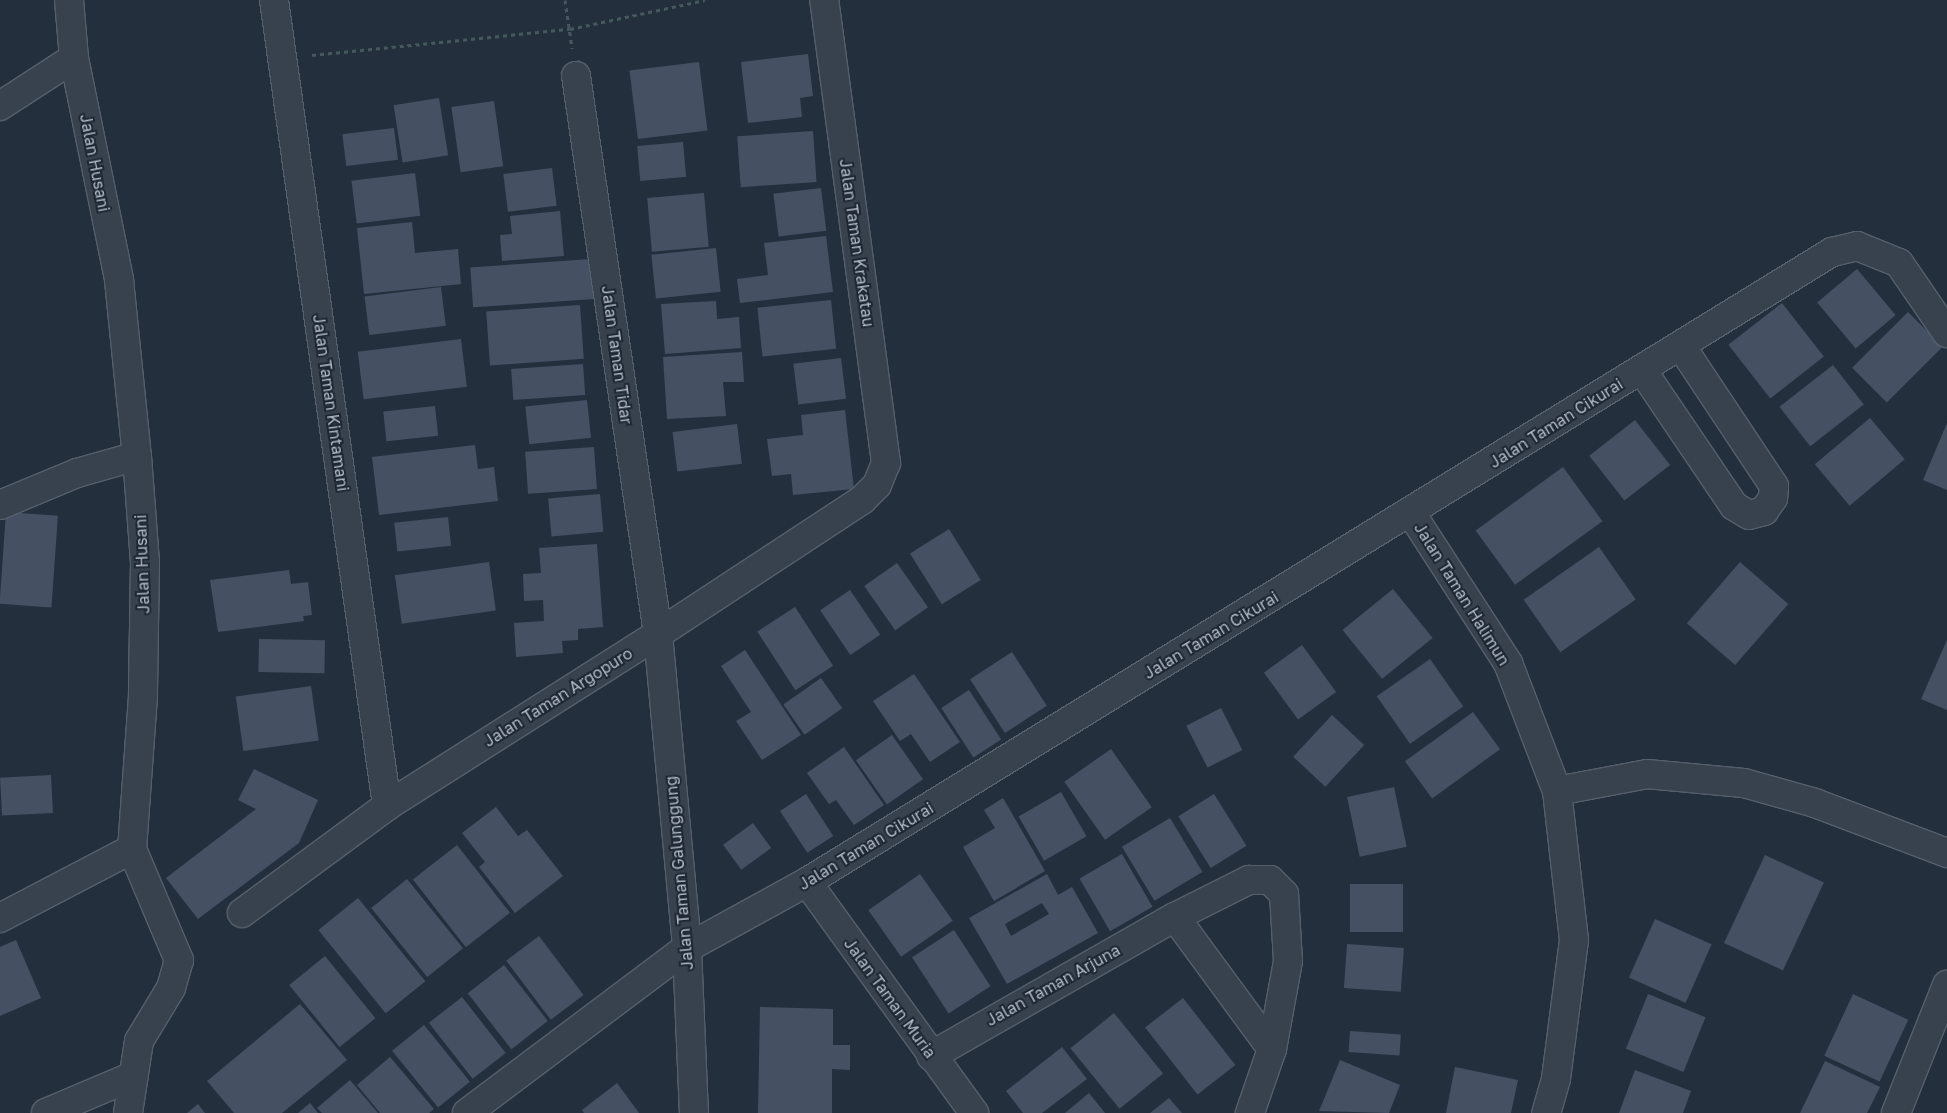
<!DOCTYPE html>
<style>
body{margin:0}
#map{position:relative;width:1947px;height:1113px;overflow:hidden;background:#242f3e;font-family:"Golos Text",sans-serif}
div>[style]{position:absolute}
[style*='--x']{left:calc(var(--x)*1px);top:calc(var(--y)*1px);width:calc(var(--w)*1px);rotate:calc(var(--a)*1deg)}
.building>*{inset:0;background:#455162;transform-origin:0 0}
.path>*{height:3px;margin-top:-1.5px;transform-origin:0;background:repeating-linear-gradient(90deg,#44595c 0 4px,transparent 0 8px)}
.roads{filter:drop-shadow(1px 0 #565f6c) drop-shadow(-1px 0 #565f6c) drop-shadow(0 1px #565f6c) drop-shadow(0 -1px #565f6c)}
.minor>*{height:28px;margin:-14px;padding:0 14px;transform-origin:14px;border-radius:14px;background:#38414e}
span{translate:-50% -50%;white-space:nowrap;text-align:center;line-height:1.15;-webkit-text-stroke:4px #1d2633;paint-order:stroke}
.street-label{font-size:16px;color:#b4bcc9}
</style>
<div id="map">
<div class="building">
<div style="clip-path:polygon(808px 54px,813px 96px,800px 98px,802px 117px,748px 123px,741px 62px)"></div>
<div style="left:699px;top:62px;width:69px;height:70px;rotate:83deg"></div>
<div style="left:439px;top:98px;width:58px;height:46px;rotate:81deg"></div>
<div style="left:494px;top:101px;width:66px;height:43px;rotate:82deg"></div>
<div style="left:394px;top:128px;width:32px;height:52px;rotate:83deg"></div>
<div style="left:813px;top:131px;width:51px;height:76px;rotate:86deg"></div>
<div style="left:683px;top:142px;width:35px;height:46px;rotate:85deg"></div>
<div style="left:552px;top:168px;width:38px;height:49px;rotate:83deg"></div>
<div style="left:415px;top:173px;width:43px;height:64px;rotate:83deg"></div>
<div style="left:821px;top:188px;width:43px;height:48px;rotate:83deg"></div>
<div style="left:704px;top:193px;width:54px;height:57px;rotate:85deg"></div>
<div style="clip-path:polygon(560px 211px,564px 256px,502px 261px,500px 235px,512px 234px,510px 216px)"></div>
<div style="clip-path:polygon(412px 222px,415px 253px,458px 249px,461px 284px,364px 294px,357px 228px)"></div>
<div style="clip-path:polygon(826px 236px,833px 292px,740px 303px,737px 279px,768px 275px,764px 243px)"></div>
<div style="left:716px;top:248px;width:44px;height:65px;rotate:84deg"></div>
<div style="left:591px;top:259px;width:40px;height:121px;rotate:86deg"></div>
<div style="left:1857px;top:269px;width:60px;height:52px;rotate:50deg"></div>
<div style="left:441px;top:287px;width:39px;height:77px;rotate:83deg"></div>
<div style="left:831px;top:300px;width:49px;height:74px;rotate:84deg"></div>
<div style="clip-path:polygon(716px 301px,717px 319px,739px 317px,741px 348px,665px 354px,661px 304px)"></div>
<div style="left:1782px;top:303px;width:68px;height:68px;rotate:52deg"></div>
<div style="left:580px;top:305px;width:54px;height:94px;rotate:86deg"></div>
<div style="left:1908px;top:312px;width:49px;height:79px;rotate:45deg"></div>
<div style="left:461px;top:339px;width:48px;height:104px;rotate:83deg"></div>
<div style="clip-path:polygon(742px 352px,744px 382px,723px 382px,726px 416px,667px 419px,663px 357px)"></div>
<div style="left:841px;top:358px;width:41px;height:48px;rotate:83deg"></div>
<div style="left:583px;top:364px;width:31px;height:72px;rotate:86deg"></div>
<div style="left:1833px;top:365px;width:50px;height:68px;rotate:52deg"></div>
<div style="left:587px;top:400px;width:38px;height:62px;rotate:84deg"></div>
<div style="left:435px;top:406px;width:30px;height:52px;rotate:84deg"></div>
<div style="clip-path:polygon(845px 410px,854px 489px,793px 495px,791px 474px,772px 476px,767px 439px,803px 435px,801px 415px)"></div>
<div style="left:1870px;top:418px;width:54px;height:72px;rotate:50deg"></div>
<div style="left:1635px;top:420px;width:57px;height:58px;rotate:52deg"></div>
<div style="clip-path:polygon(1947px 423px,1947px 490px,1923px 480px)"></div>
<div style="left:737px;top:424px;width:40px;height:65px;rotate:83deg"></div>
<div style="clip-path:polygon(475px 445px,478px 469px,494px 467px,498px 501px,379px 515px,372px 457px)"></div>
<div style="left:594px;top:447px;width:42px;height:69px;rotate:86deg"></div>
<div style="left:1563px;top:467px;width:67px;height:108px;rotate:54deg"></div>
<div style="left:600px;top:494px;width:38px;height:52px;rotate:85deg"></div>
<div style="left:6px;top:512px;width:52px;height:92px;rotate:4deg"></div>
<div style="left:448px;top:517px;width:29px;height:54px;rotate:84deg"></div>
<div style="left:949px;top:529px;width:60px;height:46px;rotate:58deg"></div>
<div style="clip-path:polygon(597px 544px,603px 627px,578px 629px,578px 640px,562px 641px,563px 653px,516px 657px,514px 623px,544px 621px,543px 600px,524px 601px,523px 574px,541px 573px,539px 548px)"></div>
<div style="left:1599px;top:547px;width:64px;height:92px;rotate:55deg"></div>
<div style="left:489px;top:562px;width:49px;height:95px;rotate:82deg"></div>
<div style="left:1740px;top:562px;width:64px;height:81px;rotate:41deg"></div>
<div style="left:897px;top:563px;width:54px;height:40px;rotate:55deg"></div>
<div style="clip-path:polygon(289px 570px,291px 584px,308px 582px,312px 615px,303px 616px,304px 621px,218px 632px,210px 580px)"></div>
<div style="left:1393px;top:589px;width:63px;height:65px;rotate:51deg"></div>
<div style="left:850px;top:590px;width:54px;height:36px;rotate:56deg"></div>
<div style="left:795px;top:607px;width:70px;height:45px;rotate:57deg"></div>
<div style="left:259px;top:639px;width:66px;height:33px;rotate:1deg"></div>
<div style="clip-path:polygon(1947px 640px,1947px 710px,1921px 699px)"></div>
<div style="left:1302px;top:645px;width:58px;height:47px;rotate:54deg"></div>
<div style="clip-path:polygon(745px 650px,801px 735px,762px 760px,736px 721px,751px 712px,721px 666px)"></div>
<div style="left:1012px;top:652px;width:64px;height:50px;rotate:57deg"></div>
<div style="left:1430px;top:659px;width:58px;height:65px;rotate:55deg"></div>
<div style="clip-path:polygon(914px 674px,960px 742px,930px 762px,911px 734px,900px 741px,873px 701px)"></div>
<div style="left:821px;top:678px;width:37px;height:46px;rotate:55deg"></div>
<div style="left:311px;top:686px;width:55px;height:76px;rotate:82deg"></div>
<div style="left:969px;top:690px;width:59px;height:33px;rotate:57deg"></div>
<div style="left:1221px;top:708px;width:47px;height:39px;rotate:63deg"></div>
<div style="left:1473px;top:712px;width:46px;height:84px;rotate:54deg"></div>
<div style="left:1332px;top:715px;width:44px;height:57px;rotate:43deg"></div>
<div style="left:892px;top:735px;width:54px;height:44px;rotate:55deg"></div>
<div style="clip-path:polygon(844px 747px,884px 805px,854px 825px,836px 800px,829px 804px,807px 773px)"></div>
<div style="left:1111px;top:749px;width:71px;height:57px;rotate:55deg"></div>
<div style="clip-path:polygon(254px 769px,318px 800px,299px 843px,198px 919px,166px 878px,256px 809px,238px 800px)"></div>
<div style="left:51px;top:775px;width:38px;height:51px;rotate:87deg"></div>
<div style="left:1394px;top:787px;width:61px;height:48px;rotate:78deg"></div>
<div style="left:1061px;top:792px;width:51px;height:49px;rotate:60deg"></div>
<div style="left:806px;top:794px;width:50px;height:31px;rotate:57deg"></div>
<div style="left:1214px;top:794px;width:61px;height:42px;rotate:58deg"></div>
<div style="clip-path:polygon(1003px 798px,1045px 871px,994px 901px,963px 847px,995px 828px,984px 810px)"></div>
<div style="clip-path:polygon(496px 807px,518px 836px,527px 830px,563px 876px,515px 913px,479px 867px,485px 862px,462px 833px)"></div>
<div style="left:1170px;top:818px;width:63px;height:56px;rotate:59deg"></div>
<div style="left:753px;top:823px;width:31px;height:37px;rotate:54deg"></div>
<div style="left:457px;top:845px;width:86px;height:56px;rotate:52deg"></div>
<div style="left:1122px;top:854px;width:61px;height:49px;rotate:60deg"></div>
<div style="left:1765px;top:855px;width:65px;height:97px;rotate:25deg"></div>
<div style="left:920px;top:874px;width:57px;height:63px;rotate:55deg"></div>
<div style="clip-path:polygon(evenodd,1047px 874px,1058px 895px,1072px 887px,1098px 933px,1007px 984px,969px 918px,1047px 874px,1042px 903px,1049px 914px,1011px 936px,1005px 924px,1042px 903px)"></div>
<div style="left:407px;top:879px;width:89px;height:46px;rotate:51deg"></div>
<div style="left:1403px;top:884px;width:48px;height:53px;rotate:90deg"></div>
<div style="left:358px;top:898px;width:107px;height:51px;rotate:51deg"></div>
<div style="left:1655px;top:919px;width:62px;height:64px;rotate:24deg"></div>
<div style="left:954px;top:930px;width:67px;height:50px;rotate:57deg"></div>
<div style="left:539px;top:936px;width:74px;height:41px;rotate:53deg"></div>
<div style="clip-path:polygon(16px 940px,41px 998px,0 1016px,0 947px)"></div>
<div style="left:1347px;top:944px;width:57px;height:44px;rotate:4deg"></div>
<div style="left:325px;top:956px;width:80px;height:46px;rotate:51deg"></div>
<div style="left:504px;top:965px;width:71px;height:46px;rotate:52deg"></div>
<div style="left:1648px;top:994px;width:62px;height:59px;rotate:22deg"></div>
<div style="left:1853px;top:994px;width:61px;height:68px;rotate:25deg"></div>
<div style="left:462px;top:997px;width:71px;height:42px;rotate:52deg"></div>
<div style="left:1183px;top:998px;width:85px;height:48px;rotate:52deg"></div>
<div style="clip-path:polygon(300px 1004px,347px 1060px,282px 1113px,234px 1113px,207px 1081px)"></div>
<div style="clip-path:polygon(760px 1007px,833px 1009px,833px 1045px,850px 1045px,850px 1070px,832px 1069px,832px 1113px,758px 1113px)"></div>
<div style="left:1114px;top:1013px;width:78px;height:56px;rotate:51deg"></div>
<div style="left:424px;top:1025px;width:73px;height:41px;rotate:51deg"></div>
<div style="left:1350px;top:1031px;width:51px;height:21px;rotate:4deg"></div>
<div style="clip-path:polygon(1062px 1047px,1087px 1079px,1042px 1113px,1023px 1113px,1006px 1091px)"></div>
<div style="clip-path:polygon(390px 1057px,434px 1109px,429px 1113px,380px 1113px,357px 1085px)"></div>
<div style="clip-path:polygon(1340px 1060px,1400px 1085px,1389px 1113px,1319px 1111px)"></div>
<div style="clip-path:polygon(1825px 1061px,1880px 1087px,1867px 1113px,1800px 1113px)"></div>
<div style="clip-path:polygon(1455px 1067px,1518px 1080px,1511px 1113px,1446px 1113px)"></div>
<div style="clip-path:polygon(1635px 1070px,1691px 1091px,1683px 1113px,1619px 1113px)"></div>
<div style="clip-path:polygon(350px 1080px,378px 1113px,322px 1113px,317px 1108px)"></div>
<div style="clip-path:polygon(617px 1083px,639px 1113px,584px 1113px,582px 1110px)"></div>
<div style="clip-path:polygon(1089px 1093px,1105px 1113px,1065px 1113px)"></div>
<div style="clip-path:polygon(1169px 1098px,1182px 1113px,1150px 1113px)"></div>
<div style="clip-path:polygon(310px 1103px,318px 1113px,298px 1113px)"></div>
<div style="clip-path:polygon(198px 1104px,205px 1113px,187px 1113px)"></div>
</div>
<div class="path">
<div style="--x:565;--y:0;--w:49;--a:81.7"></div>
<div style="--x:312;--y:55;--w:259;--a:-5.8"></div>
<div style="--x:570;--y:29;--w:138;--a:-12.1"></div>
</div>
<div class="roads">
<div class="minor">
<div style="--x:69;--y:0;--w:58;--a:85.1"></div>
<div style="--x:74;--y:58;--w:227;--a:78.5"></div>
<div style="--x:119;--y:280;--w:177;--a:84.2"></div>
<div style="--x:137;--y:456;--w:106;--a:85.7"></div>
<div style="--x:145;--y:562;--w:134;--a:90.9"></div>
<div style="--x:143;--y:696;--w:153;--a:94.1"></div>
<div style="--x:132;--y:849;--w:121;--a:67.1"></div>
<div style="--x:179;--y:960;--w:29;--a:106"></div>
<div style="--x:171;--y:988;--w:62;--a:121.1"></div>
<div style="--x:139;--y:1041;--w:73;--a:98.7"></div>
<div style="--x:274;--y:0;--w:814;--a:82.02"></div>
<div style="--x:576;--y:76;--w:564;--a:81.64"></div>
<div style="--x:658;--y:634;--w:315;--a:84.7"></div>
<div style="--x:687;--y:948;--w:165;--a:87.6"></div>
<div style="--x:0;--y:106;--w:88;--a:-33"></div>
<div style="--x:1642;--y:370;--w:164;--a:55.9"></div>
<div style="--x:1734;--y:506;--w:17;--a:31"></div>
<div style="--x:1749;--y:515;--w:16;--a:-15"></div>
<div style="--x:1764;--y:511;--w:16;--a:-55"></div>
<div style="--x:1773;--y:498;--w:12;--a:-85"></div>
<div style="--x:1774;--y:486;--w:168;--a:-123.6"></div>
<div style="--x:0;--y:505;--w:83;--a:-22.6"></div>
<div style="--x:77;--y:473;--w:62;--a:-15.8"></div>
<div style="--x:1411;--y:513;--w:179;--a:57.1"></div>
<div style="--x:1508;--y:663;--w:137;--a:69.1"></div>
<div style="--x:1557;--y:791;--w:150;--a:83.5"></div>
<div style="--x:1574;--y:940;--w:140;--a:97.4"></div>
<div style="--x:1556;--y:1079;--w:35;--a:106"></div>
<div style="--x:1557;--y:791;--w:92;--a:-10.7"></div>
<div style="--x:1647;--y:774;--w:97;--a:5.3"></div>
<div style="--x:1744;--y:783;--w:74;--a:15.7"></div>
<div style="--x:1815;--y:803;--w:141;--a:20.7"></div>
<div style="--x:807;--y:882;--w:285;--a:54.1"></div>
<div style="--x:242;--y:913;--w:180;--a:-36.4"></div>
<div style="--x:387;--y:806;--w:321;--a:-32.4"></div>
<div style="--x:658;--y:634;--w:244;--a:-33.3"></div>
<div style="--x:862;--y:500;--w:21;--a:-45"></div>
<div style="--x:877;--y:485;--w:24;--a:-68"></div>
<div style="--x:886;--y:463;--w:467;--a:-97.6"></div>
<div style="--x:1175;--y:917;--w:164;--a:53.7"></div>
<div style="--x:0;--y:918;--w:149;--a:-27.6"></div>
<div style="--x:931;--y:1056;--w:281;--a:-29.7"></div>
<div style="--x:1175;--y:917;--w:83;--a:-26.6"></div>
<div style="--x:1249;--y:880;--w:21;--a:0"></div>
<div style="--x:1270;--y:880;--w:20;--a:45"></div>
<div style="--x:1284;--y:894;--w:67;--a:86.6"></div>
<div style="--x:1288;--y:961;--w:89;--a:100.3"></div>
<div style="--x:1272;--y:1049;--w:68;--a:109"></div>
<div style="--x:46;--y:1113;--w:95;--a:-23"></div>
<div style="--x:467;--y:1113;--w:275;--a:-36.9"></div>
<div style="--x:687;--y:948;--w:137;--a:-28.8"></div>
<div style="--x:807;--y:882;--w:1203;--a:-31.58"></div>
<div style="--x:1832;--y:252;--w:26;--a:-13"></div>
<div style="--x:1857;--y:246;--w:45;--a:22"></div>
<div style="--x:1899;--y:263;--w:85;--a:55.6"></div>
<div style="--x:1896;--y:1113;--w:138;--a:-68.3"></div>
</div>
</div>
<div class="street-label">
<span style="left:95px;top:163px;rotate:79deg">Jalan Husani</span>
<span style="left:857px;top:243px;rotate:82deg">Jalan Taman Krakatau</span>
<span style="left:617px;top:355px;rotate:82deg">Jalan Taman Tidar</span>
<span style="left:331px;top:403px;rotate:82deg">Jalan Taman Kintamani</span>
<span style="left:1556px;top:423px;rotate:-32deg">Jalan Taman Cikurai</span>
<span style="left:142px;top:564px;rotate:-92deg">Jalan Husani</span>
<span style="left:1462px;top:594px;rotate:58deg">Jalan Taman Halimun</span>
<span style="left:1211px;top:635px;rotate:-31deg">Jalan Taman Cikurai</span>
<span style="left:558px;top:697px;rotate:-32deg">Jalan Taman Argopuro</span>
<span style="left:866px;top:846px;rotate:-31deg">Jalan Taman Cikurai</span>
<span style="left:679px;top:873px;rotate:-95deg">Jalan Taman Galunggung</span>
<span style="left:1053px;top:985px;rotate:-29deg">Jalan Taman Arjuna</span>
<span style="left:890px;top:998px;rotate:54deg">Jalan Taman Muria</span>
</div>
</div>
